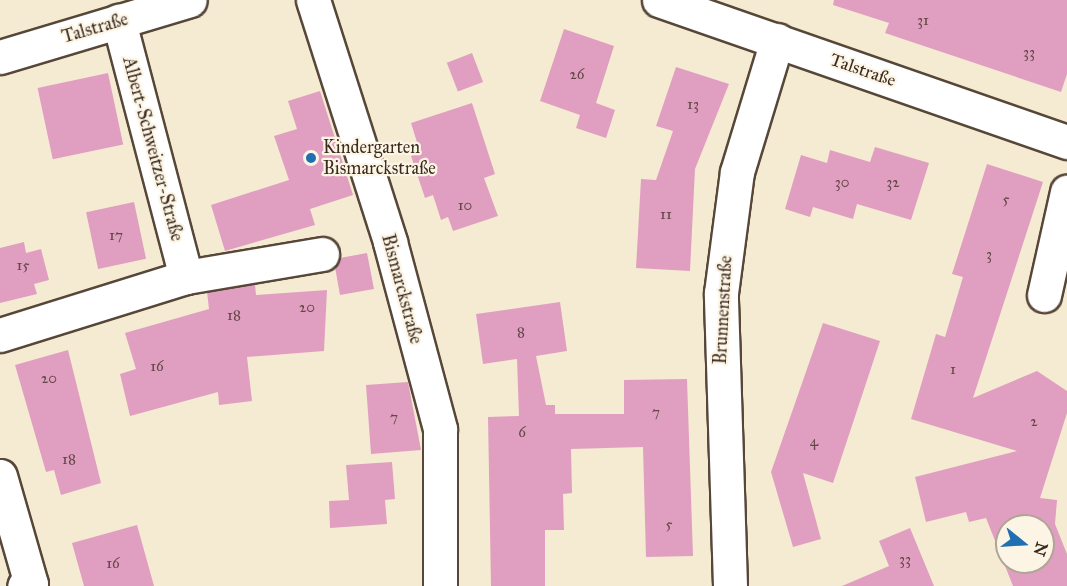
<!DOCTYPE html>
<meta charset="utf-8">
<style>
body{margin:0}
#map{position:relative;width:1067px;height:586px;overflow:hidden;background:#f5ebd2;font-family:"IM FELL Great Primer",serif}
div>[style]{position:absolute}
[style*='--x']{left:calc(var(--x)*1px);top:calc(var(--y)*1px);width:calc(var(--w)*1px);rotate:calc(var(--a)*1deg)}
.building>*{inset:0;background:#e09fc1;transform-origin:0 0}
.roads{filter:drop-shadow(2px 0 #574739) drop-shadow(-2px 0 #574739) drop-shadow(0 2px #574739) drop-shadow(0 -2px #574739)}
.minor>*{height:33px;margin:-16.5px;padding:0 16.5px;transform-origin:16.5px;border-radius:16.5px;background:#fff}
.dots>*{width:16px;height:16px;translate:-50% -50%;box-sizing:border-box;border:3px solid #fcf5e5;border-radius:50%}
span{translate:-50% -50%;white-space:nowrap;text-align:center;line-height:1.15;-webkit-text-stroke:4.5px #fcf5e5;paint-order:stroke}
.number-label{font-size:15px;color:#644747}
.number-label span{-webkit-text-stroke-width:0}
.street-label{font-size:18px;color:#3b2a1e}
.poi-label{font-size:18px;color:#3b2a1e}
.left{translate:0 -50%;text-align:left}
.north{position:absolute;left:995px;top:514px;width:60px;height:60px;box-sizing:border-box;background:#fcf5e5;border:2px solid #afa495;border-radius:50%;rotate:108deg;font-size:16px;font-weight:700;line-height:24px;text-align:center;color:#3b2a1e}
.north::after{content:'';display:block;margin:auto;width:21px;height:27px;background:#1f6fb2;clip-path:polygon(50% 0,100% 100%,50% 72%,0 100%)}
</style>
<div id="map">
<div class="building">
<div style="clip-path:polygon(834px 0,1067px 0,1067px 74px,1061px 92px,885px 33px,889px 23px,833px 5px)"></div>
<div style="clip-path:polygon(564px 29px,614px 46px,596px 103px,615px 110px,606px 138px,576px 128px,580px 115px,540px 101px)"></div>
<div style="left:472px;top:53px;width:31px;height:27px;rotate:69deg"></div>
<div style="clip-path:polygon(676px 67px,729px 84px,695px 169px,690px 271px,636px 268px,641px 179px,656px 180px,673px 131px,656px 126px)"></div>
<div style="left:108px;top:73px;width:73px;height:72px;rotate:78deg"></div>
<div style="clip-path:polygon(320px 91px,353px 195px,310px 209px,315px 225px,225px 251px,211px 205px,289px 180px,274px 136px,297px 129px,288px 101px)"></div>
<div style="clip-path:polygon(472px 103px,495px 174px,484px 178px,498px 216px,453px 231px,448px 217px,441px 220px,433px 195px,425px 198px,411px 156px,420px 152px,411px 123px)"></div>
<div style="clip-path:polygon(875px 147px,929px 163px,911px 220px,857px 204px,853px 219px,813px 207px,810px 217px,785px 209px,801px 155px,827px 163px,830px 150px,870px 162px)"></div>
<div style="clip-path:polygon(evenodd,987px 164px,1043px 182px,973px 398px,1037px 371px,1067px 391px,1067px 413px,1040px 498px,1057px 500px,1055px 524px,1067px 554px,1067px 586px,1013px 586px,986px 518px,969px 522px,966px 512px,926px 522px,915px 477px,1017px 451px,911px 419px,936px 334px,945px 337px,963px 277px,952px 274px,987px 164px,1007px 526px,1043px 526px,1043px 562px,1007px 562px,1007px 526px)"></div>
<div style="left:134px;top:202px;width:58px;height:49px;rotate:78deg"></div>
<div style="clip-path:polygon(24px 242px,26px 253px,41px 249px,49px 280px,34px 284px,37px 294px,0 303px,0 248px)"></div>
<div style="clip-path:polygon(367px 253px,374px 289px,340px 295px,335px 267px,340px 258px)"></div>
<div style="clip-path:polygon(255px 284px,256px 295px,327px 290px,324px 351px,247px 357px,252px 401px,219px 405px,218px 392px,130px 416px,120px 374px,136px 369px,125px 333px,209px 309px,207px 292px)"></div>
<div style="clip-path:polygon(560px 302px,567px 351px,536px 356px,546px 405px,555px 405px,555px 414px,624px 414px,624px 380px,687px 379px,693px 556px,646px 557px,643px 447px,571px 449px,572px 493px,563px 494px,564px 530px,545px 530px,545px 586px,491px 586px,488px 417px,519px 416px,517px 359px,483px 364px,476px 314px)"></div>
<div style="clip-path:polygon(823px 323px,880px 341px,833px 483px,803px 473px,821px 539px,793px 547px,771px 472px)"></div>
<div style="clip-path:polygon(68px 350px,101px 483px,61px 495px,54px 470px,46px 472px,15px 365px)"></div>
<div style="clip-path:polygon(408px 382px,421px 450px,371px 454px,366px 385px)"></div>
<div style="clip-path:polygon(392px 462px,395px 499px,385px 500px,387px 524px,330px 528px,329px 501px,349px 500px,346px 465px)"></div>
<div style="clip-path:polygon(137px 525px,154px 586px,84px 586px,72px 543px)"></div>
<div style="clip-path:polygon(910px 528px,934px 586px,842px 586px,889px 566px,879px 541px)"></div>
</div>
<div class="roads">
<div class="minor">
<div style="--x:313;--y:0;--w:254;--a:72.3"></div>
<div style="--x:390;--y:242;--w:194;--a:75"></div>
<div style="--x:440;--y:429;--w:157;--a:90"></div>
<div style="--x:659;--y:0;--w:432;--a:19.2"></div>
<div style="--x:0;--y:57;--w:198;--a:-16.7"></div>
<div style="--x:186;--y:277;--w:138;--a:-9.6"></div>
<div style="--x:1044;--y:295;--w:106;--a:-77.4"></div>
<div style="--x:0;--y:335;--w:195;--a:-17.3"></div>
<div style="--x:186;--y:277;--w:265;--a:-104.7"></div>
<div style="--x:0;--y:476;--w:112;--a:74"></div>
<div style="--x:31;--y:584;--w:7;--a:164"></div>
<div style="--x:730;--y:586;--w:293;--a:-91.8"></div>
<div style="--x:721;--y:293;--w:122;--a:-82.5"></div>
<div style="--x:737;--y:172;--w:138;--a:-73.1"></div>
</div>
</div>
<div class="dots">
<div style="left:311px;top:158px;background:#1f6fb2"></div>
</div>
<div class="number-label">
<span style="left:923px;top:21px">31</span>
<span style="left:1029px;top:53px">33</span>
<span style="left:577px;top:75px">26</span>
<span style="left:693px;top:105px">13</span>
<span style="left:842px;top:183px">30</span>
<span style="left:893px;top:183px">32</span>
<span style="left:1006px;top:200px">5</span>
<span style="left:465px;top:206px">10</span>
<span style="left:666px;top:215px">11</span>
<span style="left:116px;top:236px">17</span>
<span style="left:989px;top:255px">3</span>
<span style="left:23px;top:266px">15</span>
<span style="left:307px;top:308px">20</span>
<span style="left:234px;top:316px">18</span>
<span style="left:521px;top:333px">8</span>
<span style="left:157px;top:367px">16</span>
<span style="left:953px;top:370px">1</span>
<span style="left:49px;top:379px">20</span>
<span style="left:656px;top:413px">7</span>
<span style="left:394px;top:418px">7</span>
<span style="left:1034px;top:422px">2</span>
<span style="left:522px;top:433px">6</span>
<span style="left:814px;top:442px">4</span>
<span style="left:69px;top:460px">18</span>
<span style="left:669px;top:525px">5</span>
<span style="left:905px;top:560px">33</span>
<span style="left:113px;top:564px">16</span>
</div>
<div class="street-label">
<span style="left:95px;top:28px;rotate:-16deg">Talstraße</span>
<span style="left:863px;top:70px;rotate:19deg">Talstraße</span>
<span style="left:153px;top:149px;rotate:75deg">Albert-Schweitzer-Straße</span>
<span style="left:402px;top:289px;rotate:75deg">Bismarckstraße</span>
<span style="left:723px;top:310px;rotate:-87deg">Brunnenstraße</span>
</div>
<div class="poi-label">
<span class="left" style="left:323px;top:158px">Kindergarten<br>Bismarckstraße</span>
</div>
<div class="north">N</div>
</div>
